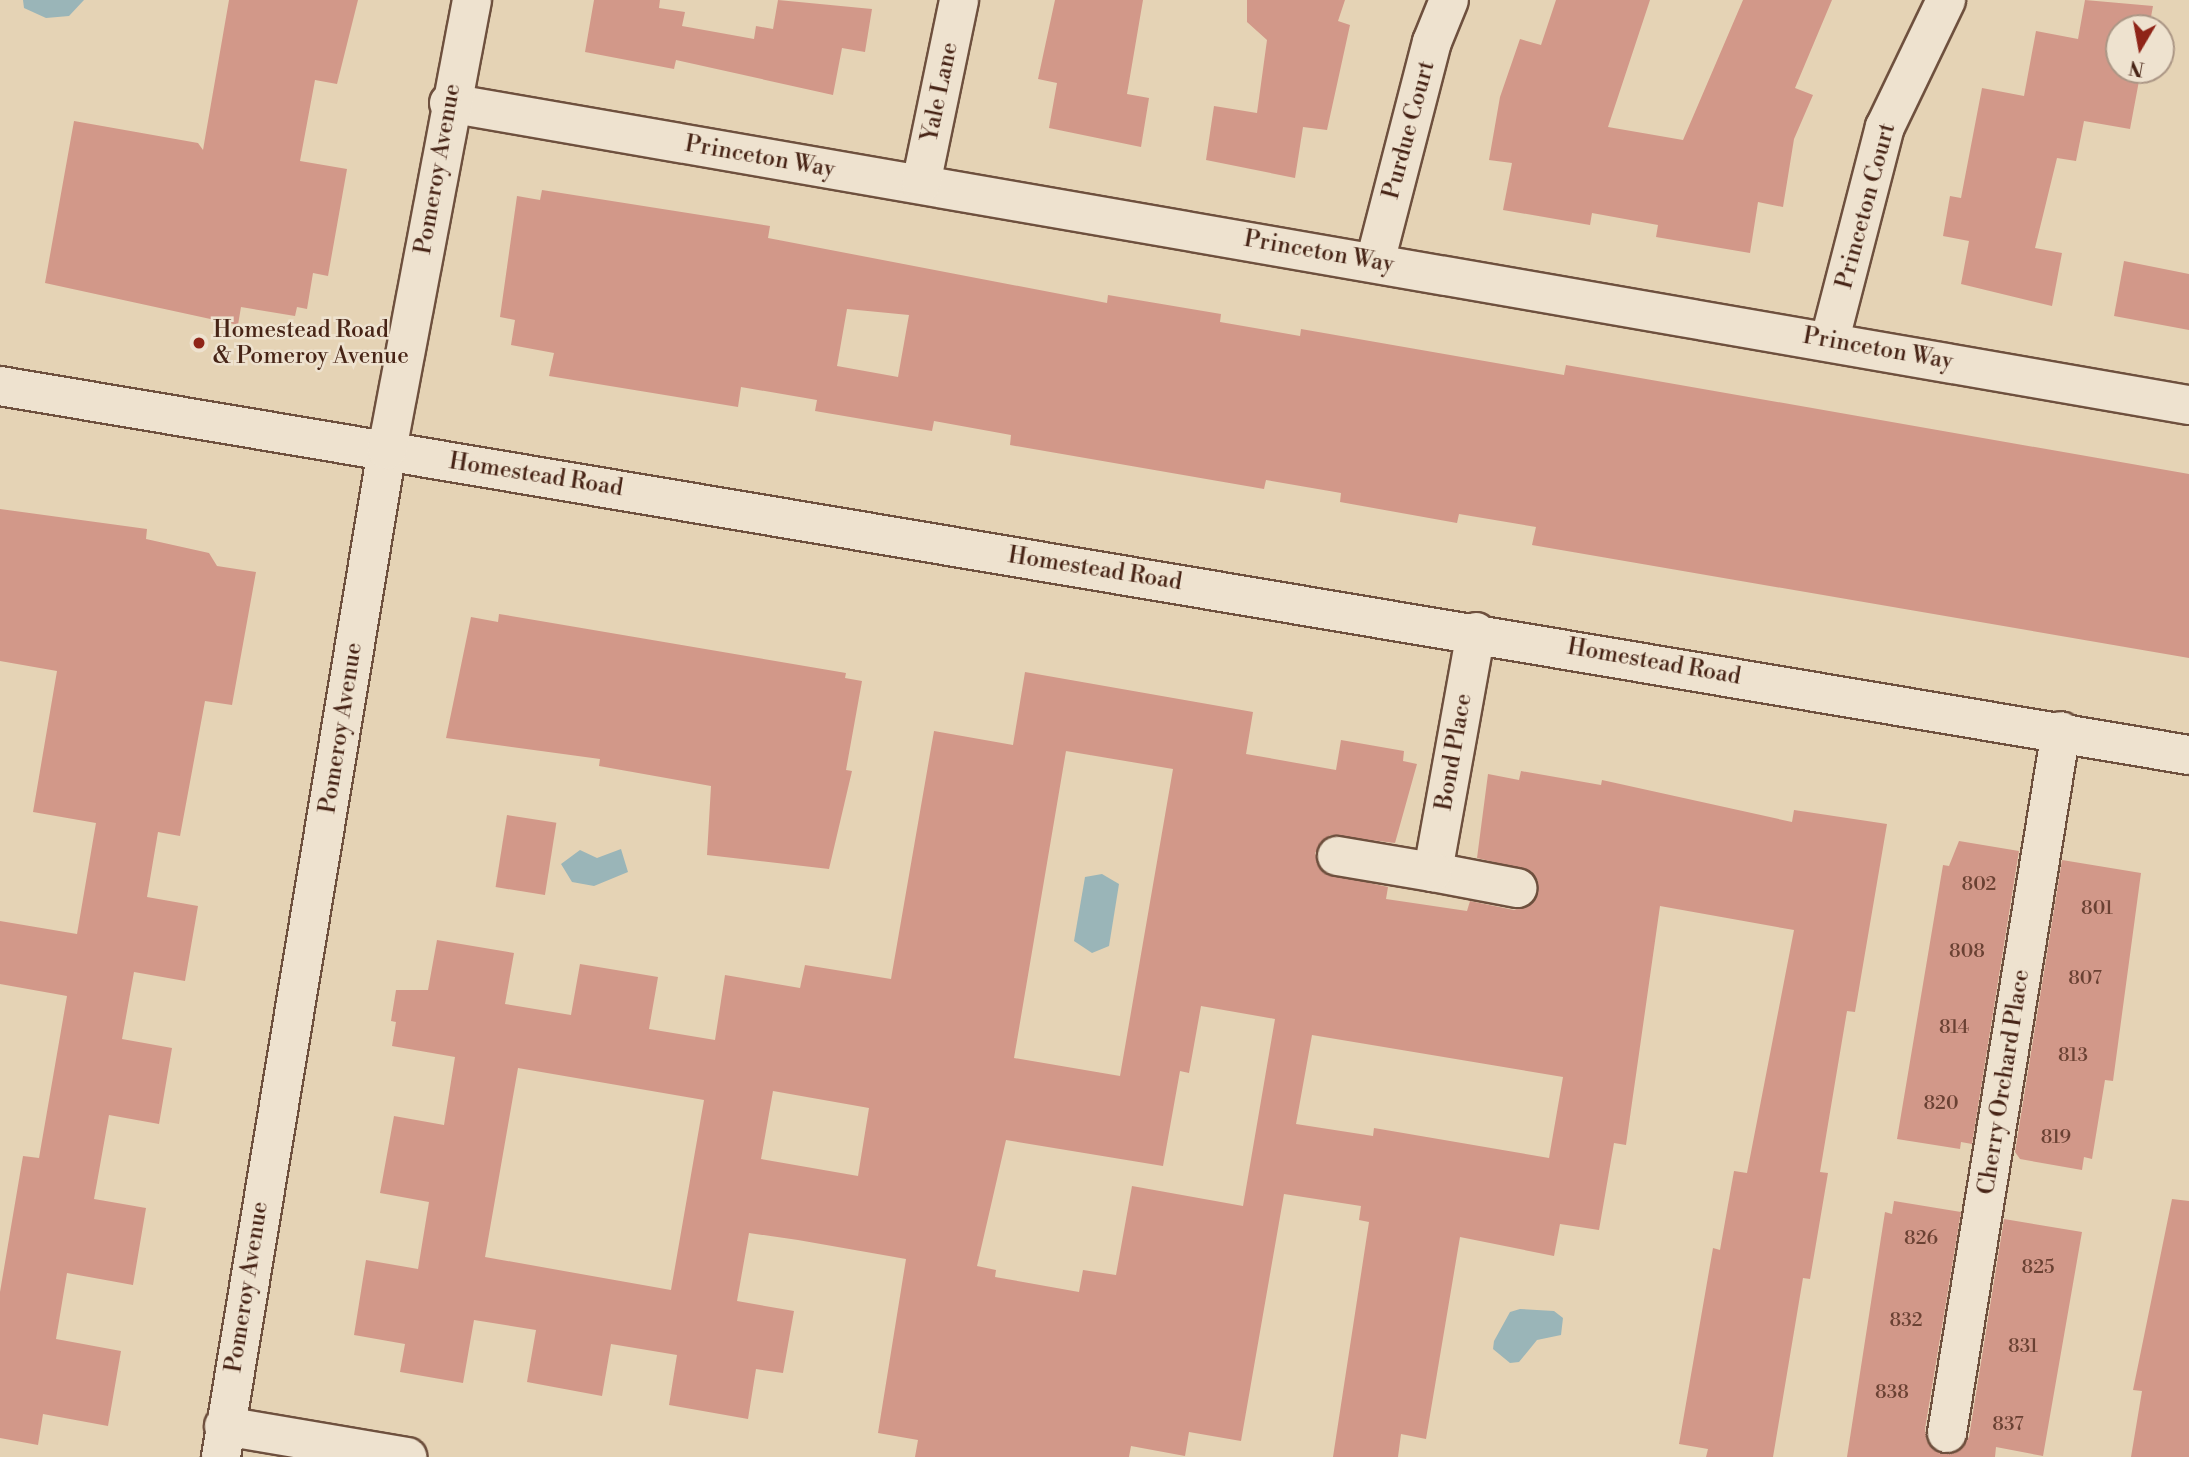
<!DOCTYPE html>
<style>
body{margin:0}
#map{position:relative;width:2189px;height:1457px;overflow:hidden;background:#e5d3b5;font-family:"Libre Bodoni",serif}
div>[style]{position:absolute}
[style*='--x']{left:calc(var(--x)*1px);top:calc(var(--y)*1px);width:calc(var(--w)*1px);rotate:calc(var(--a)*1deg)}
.water>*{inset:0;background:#9ab5b8}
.building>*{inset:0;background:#d29889;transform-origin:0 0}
.roads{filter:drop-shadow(2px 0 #6e503e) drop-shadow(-2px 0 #6e503e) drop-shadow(0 2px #6e503e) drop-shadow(0 -2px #6e503e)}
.street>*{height:38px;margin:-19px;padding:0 19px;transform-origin:19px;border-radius:19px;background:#eee2cf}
.secondary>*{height:38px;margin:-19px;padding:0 19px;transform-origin:19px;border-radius:19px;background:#eee2cf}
.dots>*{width:19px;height:19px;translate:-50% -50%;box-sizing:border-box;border:4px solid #eee2cf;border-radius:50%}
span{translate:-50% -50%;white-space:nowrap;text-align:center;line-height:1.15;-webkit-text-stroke:5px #eee2cf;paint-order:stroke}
.number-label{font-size:19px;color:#6a4133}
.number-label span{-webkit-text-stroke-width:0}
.street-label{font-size:23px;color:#472416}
.poi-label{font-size:23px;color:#472416}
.left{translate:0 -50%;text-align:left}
.north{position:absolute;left:2105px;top:14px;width:70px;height:70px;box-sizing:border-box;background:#eee2cf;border:2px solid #ab9685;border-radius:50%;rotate:190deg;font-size:19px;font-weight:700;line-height:28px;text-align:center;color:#472416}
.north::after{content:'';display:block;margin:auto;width:24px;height:32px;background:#8f2418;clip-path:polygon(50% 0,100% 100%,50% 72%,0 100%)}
</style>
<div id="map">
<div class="water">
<div style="clip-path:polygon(23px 0,84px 0,69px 16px,46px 18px,24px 8px)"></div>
<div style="clip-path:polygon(621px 849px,628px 872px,594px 886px,572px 882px,561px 864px,580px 850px,597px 858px)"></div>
<div style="clip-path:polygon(1102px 874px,1119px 884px,1109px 946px,1092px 953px,1074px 941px,1085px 877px)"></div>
<div style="clip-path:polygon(1520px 1309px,1554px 1311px,1563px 1318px,1561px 1335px,1537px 1340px,1519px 1362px,1510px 1363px,1493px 1349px,1494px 1341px,1510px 1312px)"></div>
</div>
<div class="building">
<div style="clip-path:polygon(229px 0,358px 0,337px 84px,315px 80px,300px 161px,347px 169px,328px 276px,313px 273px,307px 309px,297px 307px,295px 316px,241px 307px,238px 325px,45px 283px,74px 121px,198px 143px,203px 150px)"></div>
<div style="clip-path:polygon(594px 0,660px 0,659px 8px,685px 12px,682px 26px,754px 39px,756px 26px,773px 29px,778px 0,872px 9px,865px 52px,842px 48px,833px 95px,676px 60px,674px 69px,585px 52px)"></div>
<div style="clip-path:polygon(1055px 0,1143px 0,1127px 94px,1149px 98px,1141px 147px,1049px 128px,1057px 83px,1038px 79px)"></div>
<div style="clip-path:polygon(1247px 0,1345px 0,1338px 21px,1350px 25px,1327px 130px,1303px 127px,1295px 178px,1206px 160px,1214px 106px,1257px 113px,1267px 40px,1247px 22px)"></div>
<div style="clip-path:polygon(1556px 0,1650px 0,1608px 127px,1683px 140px,1743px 0,1832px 0,1795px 88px,1813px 95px,1794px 139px,1783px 207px,1758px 202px,1750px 253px,1656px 237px,1658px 225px,1592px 213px,1590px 225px,1503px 210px,1512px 163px,1489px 160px,1500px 97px,1520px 39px,1541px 45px)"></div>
<div style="clip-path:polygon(2085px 0,2153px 6px,2149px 28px,2119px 28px,2119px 70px,2141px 70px,2130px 129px,2084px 121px,2076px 161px,2057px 158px,2035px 248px,2062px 253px,2052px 306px,1961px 284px,1969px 241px,1943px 236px,1950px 196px,1961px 198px,1982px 88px,2024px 96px,2036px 31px,2078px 39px)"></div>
<div style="clip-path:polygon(evenodd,542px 190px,770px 226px,768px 238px,1107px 303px,1108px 295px,1221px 314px,1220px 322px,1300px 336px,1301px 329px,1564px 375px,1566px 365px,2189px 474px,2189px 658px,1532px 545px,1536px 527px,1459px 514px,1457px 523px,1340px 502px,1341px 493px,1266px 480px,1264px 489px,1010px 445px,1011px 435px,934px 421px,932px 431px,815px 411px,817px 400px,741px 387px,738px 407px,549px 376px,554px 353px,511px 345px,515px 320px,500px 317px,517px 196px,540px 200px,542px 190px,847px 309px,909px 315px,898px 377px,837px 366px,847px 309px)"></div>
<div style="clip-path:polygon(2124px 261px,2189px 274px,2189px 330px,2114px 316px)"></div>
<div style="clip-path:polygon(0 509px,147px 529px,146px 539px,209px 553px,217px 566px,256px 572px,232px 705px,205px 701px,180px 836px,158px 832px,147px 897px,198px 906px,185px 981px,134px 972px,122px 1039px,172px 1048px,159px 1124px,109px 1115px,94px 1199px,146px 1208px,133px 1285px,67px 1273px,56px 1339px,121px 1351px,108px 1426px,43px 1414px,38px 1445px,0 1438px,0 1292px,23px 1156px,39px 1158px,67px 996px,0 984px,0 921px,77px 934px,96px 823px,33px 812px,57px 671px,0 661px)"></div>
<div style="clip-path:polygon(499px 614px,846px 673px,845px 678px,862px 681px,846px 770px,852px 771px,829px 869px,707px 855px,711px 786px,599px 766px,600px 759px,446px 738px,471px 617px,498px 622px)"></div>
<div style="clip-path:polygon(evenodd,1025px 672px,1253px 712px,1246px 754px,1336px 770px,1341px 740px,1404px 751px,1403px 761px,1417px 764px,1395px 843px,1330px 835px,1315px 853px,1324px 873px,1388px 887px,1386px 899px,1467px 911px,1470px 901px,1514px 910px,1534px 902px,1538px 881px,1531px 871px,1477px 858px,1488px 774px,1519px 780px,1521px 771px,1601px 785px,1602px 780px,1792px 822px,1794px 810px,1887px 824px,1855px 1012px,1847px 1011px,1820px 1172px,1828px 1173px,1810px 1279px,1803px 1278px,1773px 1457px,1706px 1457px,1708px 1449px,1679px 1444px,1713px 1248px,1720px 1250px,1734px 1171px,1747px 1173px,1794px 930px,1660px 906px,1626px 1145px,1614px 1143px,1599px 1230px,1560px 1224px,1554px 1256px,1460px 1237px,1426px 1439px,1401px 1434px,1398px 1457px,1333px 1457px,1369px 1222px,1359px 1220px,1361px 1206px,1284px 1194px,1241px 1441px,1189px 1432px,1185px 1456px,1131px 1446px,1129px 1457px,915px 1457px,918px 1440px,878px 1433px,906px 1259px,798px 1240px,749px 1233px,737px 1301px,794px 1311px,783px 1373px,756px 1369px,748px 1419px,669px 1405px,677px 1355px,611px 1344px,602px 1396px,527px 1382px,536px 1330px,474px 1320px,463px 1383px,400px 1372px,405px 1344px,354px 1335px,366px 1260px,418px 1269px,429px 1202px,380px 1193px,394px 1116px,444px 1125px,455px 1057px,392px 1046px,396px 1022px,391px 1021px,396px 990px,428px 990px,437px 940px,514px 953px,505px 1004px,571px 1015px,580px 964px,658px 977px,649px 1029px,715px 1040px,725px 975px,800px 988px,805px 965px,891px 979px,934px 731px,1013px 745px,1025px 672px,1066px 751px,1173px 769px,1120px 1076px,1014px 1058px,1066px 751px,1025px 672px,1201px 1006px,1275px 1019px,1243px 1206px,1132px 1186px,1116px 1275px,1083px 1270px,1079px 1292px,995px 1277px,996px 1270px,977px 1266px,1006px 1140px,1163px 1166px,1180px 1071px,1189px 1073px,1201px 1006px,1025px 672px,1312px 1035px,1563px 1077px,1549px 1158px,1374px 1128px,1373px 1136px,1296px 1124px,1312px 1035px,1025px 672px,518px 1068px,704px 1100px,671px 1290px,485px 1257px,518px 1068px,1025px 672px,773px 1091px,869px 1108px,858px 1176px,761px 1159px,773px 1091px)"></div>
<div style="left:507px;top:815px;width:50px;height:73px;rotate:9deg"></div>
<div style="clip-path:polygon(1959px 841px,2019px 851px,1972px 1144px,1961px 1142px,1960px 1149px,1897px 1139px,1943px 865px,1949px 866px)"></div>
<div style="clip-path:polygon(2062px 860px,2141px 873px,2113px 1081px,2105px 1080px,2092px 1159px,2084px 1157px,2082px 1170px,2020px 1159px,2015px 1152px)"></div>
<div style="clip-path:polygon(2172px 1199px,2189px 1201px,2189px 1457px,2131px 1457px,2142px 1391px,2133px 1390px)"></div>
<div style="clip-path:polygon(1894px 1201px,1961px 1212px,1925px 1429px,1927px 1441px,1943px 1454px,1955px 1453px,1969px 1437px,2004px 1219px,2082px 1232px,2043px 1456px,1996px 1447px,1995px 1457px,1847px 1457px,1885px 1212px,1892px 1214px)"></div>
</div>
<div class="roads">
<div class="street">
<div style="--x:449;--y:103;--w:1766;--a:9.85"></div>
<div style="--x:921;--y:184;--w:188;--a:-78.3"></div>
<div style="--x:1375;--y:262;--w:227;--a:-75.5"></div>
<div style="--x:1432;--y:42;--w:45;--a:-68"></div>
<div style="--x:1830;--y:339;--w:219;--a:-75.5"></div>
<div style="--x:1885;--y:127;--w:141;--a:-64.3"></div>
<div style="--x:1476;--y:632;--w:244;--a:100.2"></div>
<div style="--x:1433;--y:872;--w:86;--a:10.8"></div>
<div style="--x:1337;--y:856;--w:97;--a:9.5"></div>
<div style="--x:224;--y:1426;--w:186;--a:9.6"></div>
<div style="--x:1947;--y:1433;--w:711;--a:-80.78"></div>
</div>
<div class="secondary">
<div style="--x:0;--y:386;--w:2220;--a:9.57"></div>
<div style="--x:221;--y:1457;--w:1021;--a:-80.64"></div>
<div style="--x:387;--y:450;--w:458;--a:-79.3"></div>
</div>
</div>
<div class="dots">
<div style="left:199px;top:343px;background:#8f2418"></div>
</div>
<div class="number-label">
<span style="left:1979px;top:885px">802</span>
<span style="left:2097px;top:909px">801</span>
<span style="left:1967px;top:952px">808</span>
<span style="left:2085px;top:979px">807</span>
<span style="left:1954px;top:1028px">814</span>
<span style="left:2073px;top:1056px">813</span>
<span style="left:1941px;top:1104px">820</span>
<span style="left:2056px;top:1138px">819</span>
<span style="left:1921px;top:1239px">826</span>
<span style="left:2038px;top:1268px">825</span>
<span style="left:1906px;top:1321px">832</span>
<span style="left:2023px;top:1347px">831</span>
<span style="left:1892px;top:1393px">838</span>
<span style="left:2008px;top:1425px">837</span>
</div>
<div class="street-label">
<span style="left:940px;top:92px;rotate:-78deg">Yale Lane</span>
<span style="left:1409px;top:130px;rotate:-75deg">Purdue Court</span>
<span style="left:760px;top:157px;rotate:10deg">Princeton Way</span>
<span style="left:438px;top:169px;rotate:-80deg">Pomeroy Avenue</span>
<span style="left:1866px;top:206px;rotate:-75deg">Princeton Court</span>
<span style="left:1319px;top:252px;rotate:10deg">Princeton Way</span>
<span style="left:1878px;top:349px;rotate:10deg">Princeton Way</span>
<span style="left:536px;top:475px;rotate:9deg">Homestead Road</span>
<span style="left:1095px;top:569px;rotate:9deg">Homestead Road</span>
<span style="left:1654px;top:662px;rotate:10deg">Homestead Road</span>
<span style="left:341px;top:728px;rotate:-81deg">Pomeroy Avenue</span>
<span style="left:1454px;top:752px;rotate:-80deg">Bond Place</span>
<span style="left:2004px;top:1082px;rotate:-81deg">Cherry Orchard Place</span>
<span style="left:247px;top:1287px;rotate:-81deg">Pomeroy Avenue</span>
</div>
<div class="poi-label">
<span class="left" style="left:213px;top:343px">Homestead Road<br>&amp; Pomeroy Avenue</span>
</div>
<div class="north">N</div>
</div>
